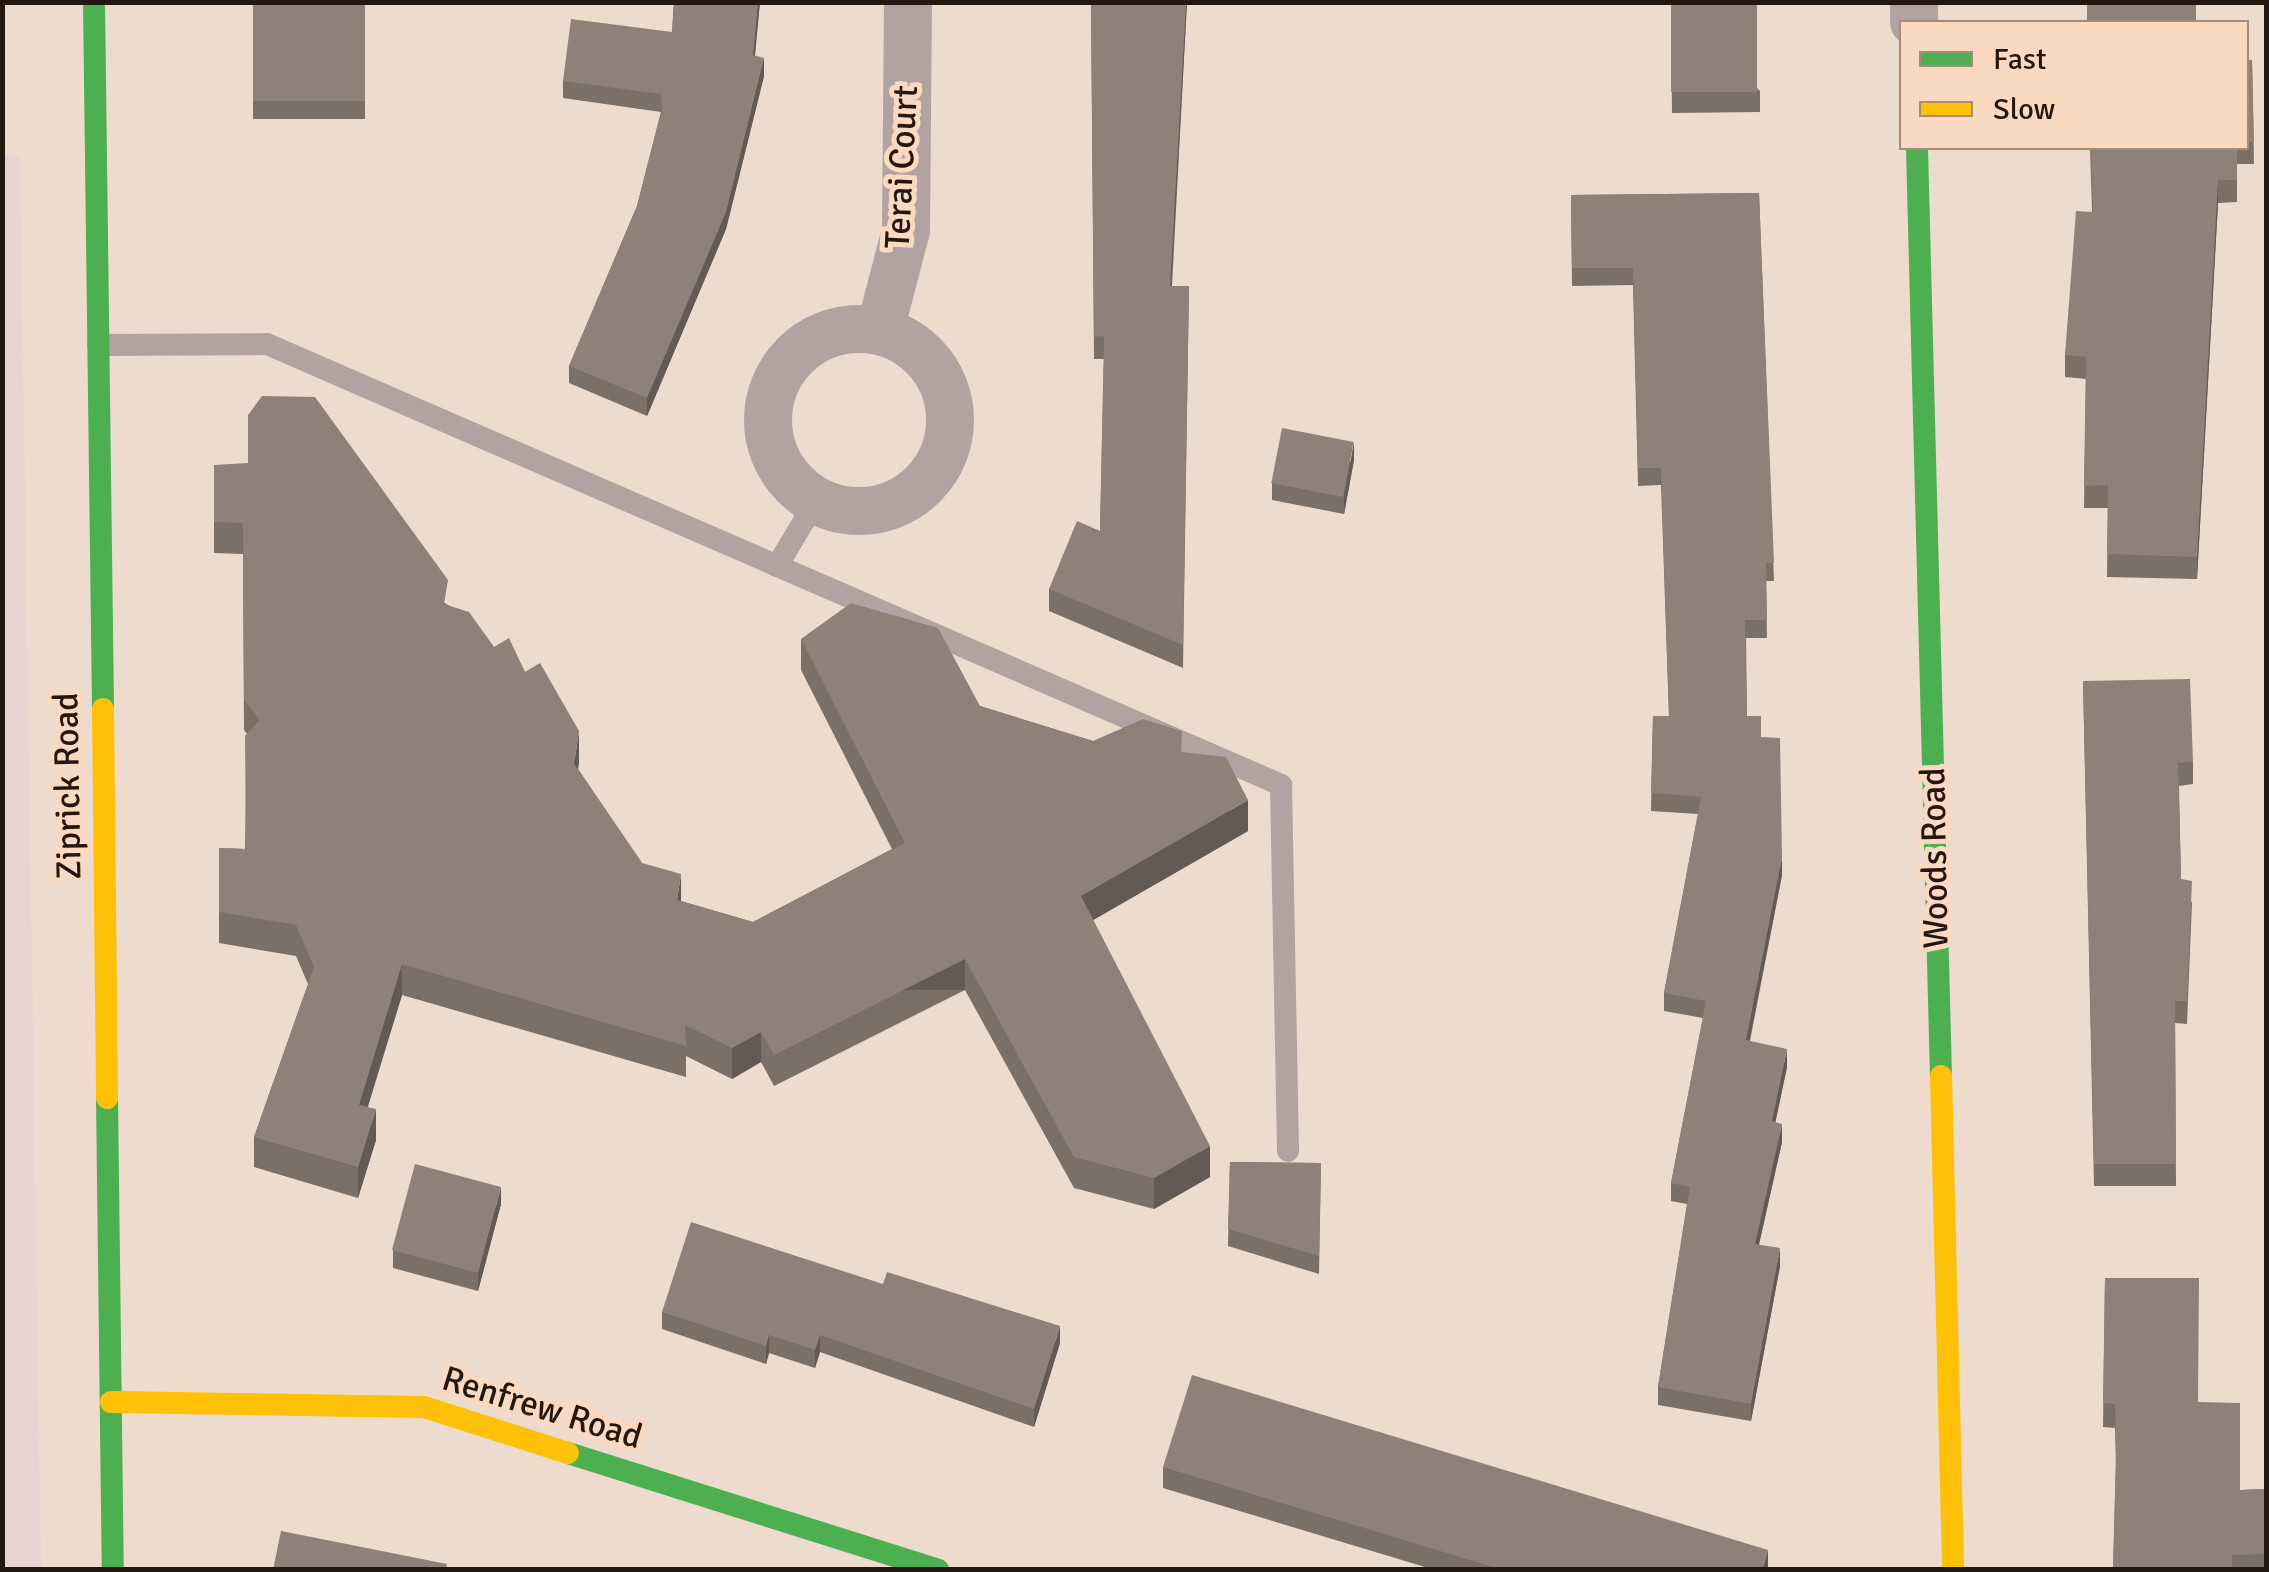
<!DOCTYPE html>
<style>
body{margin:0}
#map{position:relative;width:2269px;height:1572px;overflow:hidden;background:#eddbce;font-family:Signika,sans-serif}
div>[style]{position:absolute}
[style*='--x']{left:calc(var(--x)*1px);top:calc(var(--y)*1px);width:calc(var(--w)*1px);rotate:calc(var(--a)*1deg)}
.education>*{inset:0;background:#ead4d1}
.lane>*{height:22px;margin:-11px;padding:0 11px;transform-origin:11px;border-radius:11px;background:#b2a3a1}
.street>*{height:48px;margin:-24px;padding:0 24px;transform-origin:24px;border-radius:24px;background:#b2a3a1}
.street>.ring{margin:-24px;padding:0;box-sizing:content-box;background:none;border:48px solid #b2a3a1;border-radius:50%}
.fast>*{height:22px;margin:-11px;padding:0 11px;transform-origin:11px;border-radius:11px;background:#4caf50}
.slow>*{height:22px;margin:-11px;padding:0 11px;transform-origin:11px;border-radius:11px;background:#ffc107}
.wall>*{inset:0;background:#7b6f66;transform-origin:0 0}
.shaded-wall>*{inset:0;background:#645a53;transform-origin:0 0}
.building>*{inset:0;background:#8f8177;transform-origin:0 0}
span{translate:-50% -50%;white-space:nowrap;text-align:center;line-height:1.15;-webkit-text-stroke:10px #fad9c1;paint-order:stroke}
.street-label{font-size:35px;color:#23170f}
.frame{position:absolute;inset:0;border:5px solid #23170f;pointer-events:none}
.legend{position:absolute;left:1899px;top:20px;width:350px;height:130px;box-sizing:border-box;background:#fad9c1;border:2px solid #a48b7a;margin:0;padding:12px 18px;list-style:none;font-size:30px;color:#23170f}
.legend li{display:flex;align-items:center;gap:20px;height:50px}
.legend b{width:50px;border:2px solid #a48b7a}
</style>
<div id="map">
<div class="education">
<div style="clip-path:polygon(3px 155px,20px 155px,41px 1570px,2px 1569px)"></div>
</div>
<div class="lane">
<div style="--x:98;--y:345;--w:169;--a:-0.3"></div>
<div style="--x:267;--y:344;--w:1106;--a:23.5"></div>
<div style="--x:1281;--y:785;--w:366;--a:88.9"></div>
<div style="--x:777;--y:566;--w:76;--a:-59"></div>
</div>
<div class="street">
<div style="--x:1914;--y:2;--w:20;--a:90"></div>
<div class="ring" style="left:768px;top:329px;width:134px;height:134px"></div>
<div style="--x:880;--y:330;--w:103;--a:-75.4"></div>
<div style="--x:906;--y:230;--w:228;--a:-89.5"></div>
</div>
<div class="fast">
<div style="--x:94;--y:2;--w:707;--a:89.27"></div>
<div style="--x:1917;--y:148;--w:928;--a:88.52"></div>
<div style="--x:107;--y:1098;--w:472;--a:89.3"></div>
<div style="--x:568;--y:1453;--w:388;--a:17.5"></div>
</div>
<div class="slow">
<div style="--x:103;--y:709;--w:389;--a:89.4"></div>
<div style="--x:1941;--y:1076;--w:494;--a:88.6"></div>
<div style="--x:111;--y:1402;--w:313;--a:0.9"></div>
<div style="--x:424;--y:1407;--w:151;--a:17.7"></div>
</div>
<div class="wall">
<div style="left:253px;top:2px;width:112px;height:117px"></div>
<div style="clip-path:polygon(674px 2px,760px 2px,755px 56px,764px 76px,726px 229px,647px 416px,569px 383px,569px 366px,637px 206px,661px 112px,563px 98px,563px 81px,672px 32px)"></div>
<div style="clip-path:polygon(1091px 2px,1187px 2px,1172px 286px,1189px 286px,1183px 668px,1049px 611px,1049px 589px,1100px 531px,1104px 359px,1094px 359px)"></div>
<div style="clip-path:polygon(1671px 2px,1760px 91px,1760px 112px,1672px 113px)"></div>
<div style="clip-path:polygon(2246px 60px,2252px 60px,2254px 164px,2237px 164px,2237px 202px,2218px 203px,2197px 579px,2107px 577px,2108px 508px,2084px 508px,2086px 379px,2065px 377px,2065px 355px,2092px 212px,2090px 148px,2246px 148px)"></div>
<div style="clip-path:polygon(1759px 193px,1774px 581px,1766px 581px,1767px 638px,1746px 638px,1747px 716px,1761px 737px,1782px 875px,1750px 1041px,1787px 1067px,1775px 1122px,1782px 1142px,1759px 1245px,1780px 1266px,1751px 1421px,1658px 1405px,1658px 1387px,1687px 1204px,1671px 1201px,1671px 1183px,1703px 1018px,1664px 1011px,1664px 993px,1698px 814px,1651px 811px,1653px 716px,1669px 716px,1661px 485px,1638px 486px,1633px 285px,1572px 286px,1571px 195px)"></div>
<div style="clip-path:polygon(1354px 460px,1344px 514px,1272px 500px,1272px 483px)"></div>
<div style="clip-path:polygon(214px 465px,448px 605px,494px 647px,525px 672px,579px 762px,578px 769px,642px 863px,681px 901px,753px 922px,892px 849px,801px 670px,801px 639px,980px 706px,1093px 741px,1182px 752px,1248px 831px,1093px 920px,1210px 1177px,1154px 1209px,1074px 1188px,965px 990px,774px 1086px,761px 1062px,732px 1079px,686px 1056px,686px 1077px,402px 995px,367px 1107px,376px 1140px,358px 1198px,254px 1167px,254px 1137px,308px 984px,296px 956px,219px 943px,219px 848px,245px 849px,247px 734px,244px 730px,243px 554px,214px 553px)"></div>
<div style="clip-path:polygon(2083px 681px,2193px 762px,2193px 784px,2179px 786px,2181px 879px,2192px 903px,2187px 1024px,2175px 1023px,2176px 1186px,2094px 1186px)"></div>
<div style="clip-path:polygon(1230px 1162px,1321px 1163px,1319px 1274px,1228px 1246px)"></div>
<div style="clip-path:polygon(501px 1204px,478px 1291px,393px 1268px,393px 1250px)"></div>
<div style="clip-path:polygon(2105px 1278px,2198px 1402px,2240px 1490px,2266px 1489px,2266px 1570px,2113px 1570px,2116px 1465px,2115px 1428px,2103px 1427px)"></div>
<div style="clip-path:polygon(662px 1312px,1060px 1343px,1034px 1427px,820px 1352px,815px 1368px,769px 1353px,766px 1364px,662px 1329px)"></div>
<div style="clip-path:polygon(1163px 1467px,1768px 1570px,1435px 1570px,1163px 1488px)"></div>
</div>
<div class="shaded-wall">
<div style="clip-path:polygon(758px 2px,760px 2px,753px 73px,753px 55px)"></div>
<div style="clip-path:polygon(1186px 2px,1187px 2px,1170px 308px,1170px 286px)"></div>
<div style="clip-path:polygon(764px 58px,764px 76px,726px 229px,647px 416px,647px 398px)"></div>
<div style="clip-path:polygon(2218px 180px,2218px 203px,2197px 579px,2197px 557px)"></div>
<div style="clip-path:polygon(1354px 442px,1354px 460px,1344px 514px,1344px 496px)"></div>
<div style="clip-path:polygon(579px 731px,579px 762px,574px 795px,574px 764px)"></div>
<div style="clip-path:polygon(1248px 800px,1248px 831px,1081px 927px,1081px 896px)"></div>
<div style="clip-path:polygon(1782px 857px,1782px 875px,1746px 1057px,1746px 1040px)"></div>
<div style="clip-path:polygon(681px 874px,681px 905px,677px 900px)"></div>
<div style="left:965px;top:959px;width:31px;height:214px;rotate:90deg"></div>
<div style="clip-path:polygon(402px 964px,402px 995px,359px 1136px,359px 1105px)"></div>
<div style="clip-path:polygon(761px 1032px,761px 1062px,732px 1079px,732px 1048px)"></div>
<div style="clip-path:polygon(1787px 1049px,1787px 1067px,1772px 1139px,1772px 1121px)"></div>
<div style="clip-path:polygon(376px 1109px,376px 1140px,358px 1198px,358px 1167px)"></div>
<div style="clip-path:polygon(1782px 1124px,1782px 1142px,1755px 1261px,1755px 1244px)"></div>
<div style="clip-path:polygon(1210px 1146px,1210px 1177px,1154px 1209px,1154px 1178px)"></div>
<div style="clip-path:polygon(501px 1187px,501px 1204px,478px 1291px,478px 1273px)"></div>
<div style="clip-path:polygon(1780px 1248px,1780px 1266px,1751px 1421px,1751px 1404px)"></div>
<div style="clip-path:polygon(1060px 1326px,1060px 1343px,1034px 1427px,1034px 1409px)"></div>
<div style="clip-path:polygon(769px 1335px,769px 1353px,766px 1364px,766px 1346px)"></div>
<div style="clip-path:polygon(820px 1335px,820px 1352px,815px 1368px,815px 1350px)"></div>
<div style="clip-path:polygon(1768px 1550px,1768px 1570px,1762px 1570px)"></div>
</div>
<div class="building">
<div style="left:253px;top:2px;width:112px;height:99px"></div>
<div style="clip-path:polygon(674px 2px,758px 2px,753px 55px,764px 58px,726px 212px,647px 398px,569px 366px,637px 206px,662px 108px,661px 94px,563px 81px,571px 19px,672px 32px)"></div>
<div style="clip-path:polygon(1091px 2px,1186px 2px,1170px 286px,1189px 286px,1183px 645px,1049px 589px,1077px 521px,1100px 531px,1104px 336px,1094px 337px)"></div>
<div style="left:1671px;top:2px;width:86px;height:90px"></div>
<div style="clip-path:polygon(2087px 2px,2196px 2px,2196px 21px,2228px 21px,2228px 22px,2087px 22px)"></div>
<div style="clip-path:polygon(2246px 60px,2252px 60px,2254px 142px,2246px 142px)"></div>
<div style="clip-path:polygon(2091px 148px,2237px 148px,2237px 180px,2218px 180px,2197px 557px,2107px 554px,2108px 485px,2084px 486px,2086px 357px,2065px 355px,2076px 211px,2093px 212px)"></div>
<div style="clip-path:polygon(1759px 193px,1774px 563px,1766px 563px,1767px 620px,1745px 620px,1747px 716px,1761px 716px,1761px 737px,1780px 738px,1782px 857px,1746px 1040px,1787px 1049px,1772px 1121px,1782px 1124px,1755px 1244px,1780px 1248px,1751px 1404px,1658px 1387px,1690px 1187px,1671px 1183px,1706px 1001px,1664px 993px,1701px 797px,1651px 793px,1653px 716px,1669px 716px,1661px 468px,1638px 468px,1633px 268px,1572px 268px,1571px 195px)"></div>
<div style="clip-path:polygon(262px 396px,315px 397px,448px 580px,444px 604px,469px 612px,494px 647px,509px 638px,525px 672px,540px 663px,579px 731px,574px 764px,642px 863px,681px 874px,677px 900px,753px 922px,905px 843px,801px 639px,851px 603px,938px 628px,980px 706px,1093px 741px,1143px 719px,1182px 731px,1181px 752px,1226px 757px,1248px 800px,1081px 896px,1210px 1146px,1154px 1178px,1074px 1157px,965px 959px,774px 1055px,761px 1032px,732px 1048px,685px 1025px,686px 1046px,402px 964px,359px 1105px,376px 1109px,358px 1167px,254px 1137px,314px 967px,296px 925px,219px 912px,219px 848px,246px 849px,245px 736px,260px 720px,244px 700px,243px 523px,214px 522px,214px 465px,248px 463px,248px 415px)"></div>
<div style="left:1282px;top:428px;width:73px;height:56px;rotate:11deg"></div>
<div style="clip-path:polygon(2190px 679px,2193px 762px,2178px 763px,2181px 879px,2192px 881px,2187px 1001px,2175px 1001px,2176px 1164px,2094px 1164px,2083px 681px)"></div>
<div style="clip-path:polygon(1230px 1162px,1321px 1163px,1319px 1256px,1228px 1229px)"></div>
<div style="left:415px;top:1164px;width:89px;height:89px;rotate:15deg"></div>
<div style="clip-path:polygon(691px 1222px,883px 1284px,887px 1272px,1060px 1326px,1034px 1409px,820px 1335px,815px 1350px,769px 1335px,766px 1346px,662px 1312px)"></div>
<div style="clip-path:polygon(2105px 1278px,2199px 1278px,2198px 1402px,2240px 1403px,2240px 1490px,2266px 1489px,2266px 1554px,2232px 1555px,2232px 1570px,2113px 1570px,2116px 1453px,2115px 1404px,2103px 1403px)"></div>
<div style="clip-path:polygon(1192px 1375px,1768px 1550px,1762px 1570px,1503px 1570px,1163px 1467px)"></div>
<div style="clip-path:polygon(281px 1531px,447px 1564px,446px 1570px,273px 1570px)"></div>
</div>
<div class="street-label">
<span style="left:902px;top:167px;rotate:-87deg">Terai Court</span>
<span style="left:68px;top:786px;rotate:-91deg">Ziprick Road</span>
<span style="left:1935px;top:858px;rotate:-91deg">Woods Road</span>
<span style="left:542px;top:1408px;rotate:17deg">Renfrew Road</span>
</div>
<div class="frame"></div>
<ul class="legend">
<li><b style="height:12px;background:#4caf50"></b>Fast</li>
<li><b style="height:12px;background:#ffc107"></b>Slow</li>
</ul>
</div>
